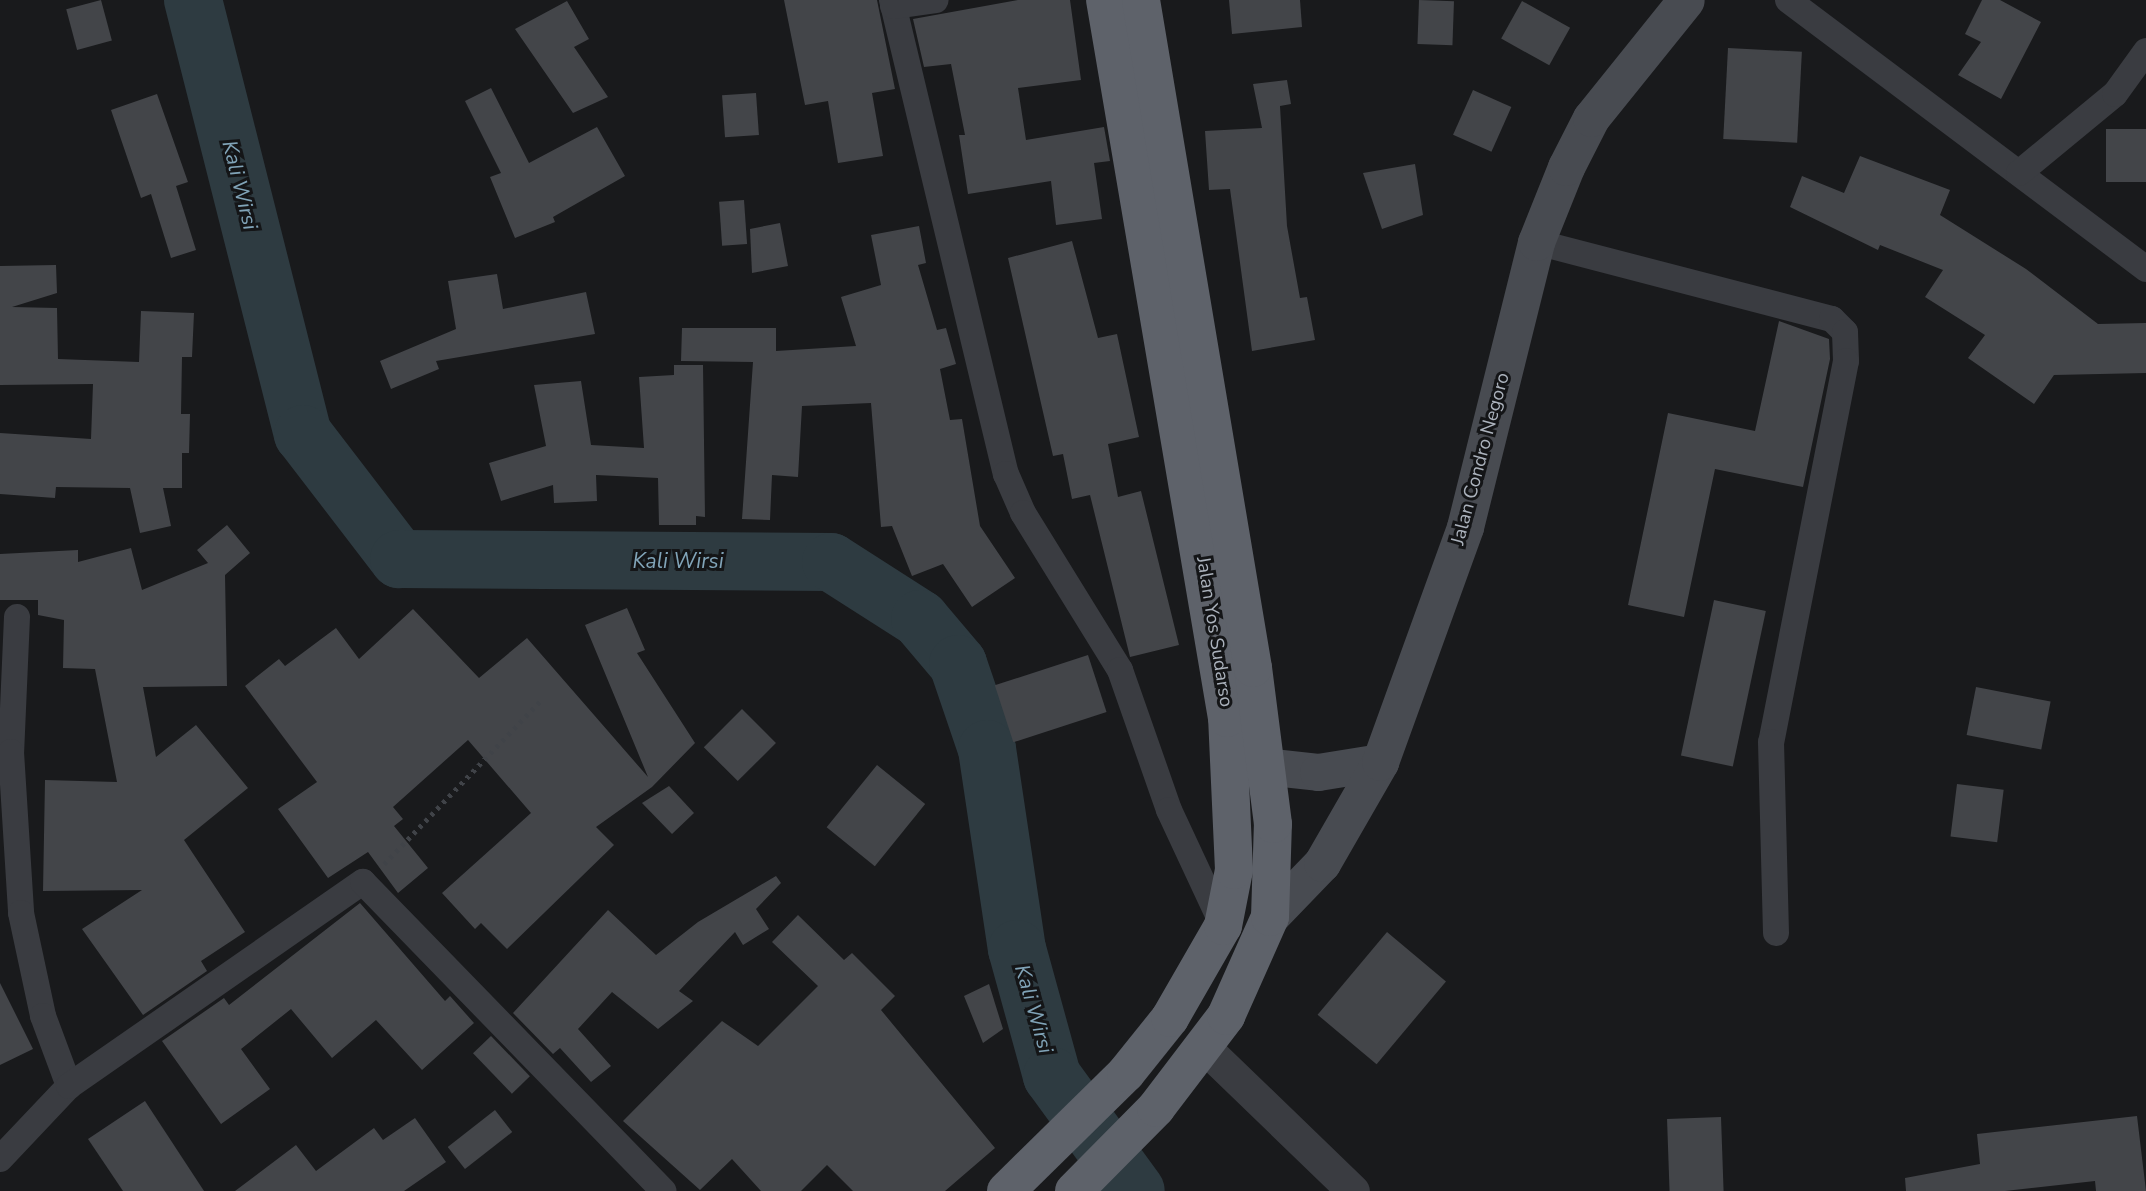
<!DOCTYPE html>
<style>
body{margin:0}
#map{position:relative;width:2146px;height:1191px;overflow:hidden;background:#191a1c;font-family:"Nunito Sans",sans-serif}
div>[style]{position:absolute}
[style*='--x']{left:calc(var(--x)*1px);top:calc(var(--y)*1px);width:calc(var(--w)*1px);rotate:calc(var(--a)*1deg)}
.river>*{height:58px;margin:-29px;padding:0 29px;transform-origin:29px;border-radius:29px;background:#2e3b41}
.building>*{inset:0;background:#434549;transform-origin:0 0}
.path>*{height:4.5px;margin-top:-2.25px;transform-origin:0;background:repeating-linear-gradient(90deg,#404348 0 3.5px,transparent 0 8.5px)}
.minor>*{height:26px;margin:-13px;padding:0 13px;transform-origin:13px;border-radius:13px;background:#3a3c41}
.tertiary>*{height:33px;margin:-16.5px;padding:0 16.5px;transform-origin:16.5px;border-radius:16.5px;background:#3a3c41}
.secondary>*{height:37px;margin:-18.5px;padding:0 18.5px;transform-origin:18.5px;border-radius:18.5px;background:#484b51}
.trunk>*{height:38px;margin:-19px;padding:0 19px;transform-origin:19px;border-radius:19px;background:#5e626a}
span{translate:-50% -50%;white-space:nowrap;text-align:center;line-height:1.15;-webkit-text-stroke:6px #141517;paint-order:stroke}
.street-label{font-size:19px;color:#abb2bc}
.water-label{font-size:21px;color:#81a4b8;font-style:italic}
</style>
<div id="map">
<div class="river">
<div style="--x:193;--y:0;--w:448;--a:75.8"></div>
<div style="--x:303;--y:434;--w:158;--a:52.5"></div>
<div style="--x:399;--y:559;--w:432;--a:0.4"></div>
<div style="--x:831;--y:562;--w:106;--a:32.6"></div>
<div style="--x:920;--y:619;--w:59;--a:49.8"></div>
<div style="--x:958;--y:664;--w:90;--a:71.2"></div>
<div style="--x:987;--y:749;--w:202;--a:81.5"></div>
<div style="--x:1017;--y:949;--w:132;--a:74.6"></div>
<div style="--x:1052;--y:1076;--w:142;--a:53.9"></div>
</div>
<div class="building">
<div style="left:101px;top:0;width:42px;height:36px;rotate:75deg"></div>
<div style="clip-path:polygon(784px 0,877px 0,895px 89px,872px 93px,883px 156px,838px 163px,828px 101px,805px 105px)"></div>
<div style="clip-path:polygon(1018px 0,1070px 0,1081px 80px,1018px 88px,1026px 140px,1104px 127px,1110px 161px,1094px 163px,1102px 219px,1056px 225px,1051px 181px,968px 194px,959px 135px,965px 135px,951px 64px,924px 67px,913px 19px)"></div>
<div style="clip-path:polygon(1229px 0,1300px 0,1302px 27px,1232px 34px)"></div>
<div style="left:1419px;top:0;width:35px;height:44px;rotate:2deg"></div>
<div style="clip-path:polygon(1982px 0,2000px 0,2041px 22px,2001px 99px,1958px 75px,1981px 42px,1965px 34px)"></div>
<div style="clip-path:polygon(567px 1px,589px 39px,574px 47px,608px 97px,573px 113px,515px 29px)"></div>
<div style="left:1522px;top:1px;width:55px;height:43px;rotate:29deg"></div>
<div style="left:1728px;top:48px;width:74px;height:91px;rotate:3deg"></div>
<div style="clip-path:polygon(1287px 80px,1291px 104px,1280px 106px,1287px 226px,1300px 298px,1307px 297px,1315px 340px,1252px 351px,1230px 189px,1209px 190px,1205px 131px,1262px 128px,1253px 84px)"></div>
<div style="clip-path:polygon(491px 88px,529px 163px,597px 127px,625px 176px,553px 217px,555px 222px,515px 238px,490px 177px,501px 173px,465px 101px)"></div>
<div style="left:1473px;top:90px;width:42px;height:49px;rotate:24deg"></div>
<div style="left:756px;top:93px;width:42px;height:34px;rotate:86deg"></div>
<div style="clip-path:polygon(157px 94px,188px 182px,176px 186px,196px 250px,171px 258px,151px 194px,141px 198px,111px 110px)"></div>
<div style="left:2106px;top:129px;width:40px;height:53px"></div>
<div style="clip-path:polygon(1860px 156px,1950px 190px,1940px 215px,2026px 269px,2098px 324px,2146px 323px,2146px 373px,2054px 375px,2034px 404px,1968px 358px,1985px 335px,1925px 297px,1943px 270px,1880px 245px,1878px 250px,1790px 207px,1802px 176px,1844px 193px)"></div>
<div style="clip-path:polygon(1415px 164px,1423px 215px,1382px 229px,1363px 173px)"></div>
<div style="left:744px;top:200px;width:44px;height:25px;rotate:86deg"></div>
<div style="clip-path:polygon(780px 223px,788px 266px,752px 273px,750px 229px)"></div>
<div style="clip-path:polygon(919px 226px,926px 263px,918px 265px,937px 330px,946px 328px,956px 364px,940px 369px,950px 420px,962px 419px,980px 526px,1015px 578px,972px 607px,943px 564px,912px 576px,892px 526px,881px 527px,871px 403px,802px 406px,798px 477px,772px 475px,770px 520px,742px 519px,753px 362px,681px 361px,682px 328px,776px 328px,776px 351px,856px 346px,841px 297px,881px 285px,871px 235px)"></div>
<div style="clip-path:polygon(1072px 241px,1098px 338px,1117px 334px,1139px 437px,1108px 444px,1118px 497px,1141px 491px,1179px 645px,1130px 657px,1090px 495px,1072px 499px,1063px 454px,1053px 456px,1008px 258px)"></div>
<div style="clip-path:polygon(56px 265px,57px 293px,12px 307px,57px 308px,58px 359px,139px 362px,141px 311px,194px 313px,192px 357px,182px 357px,181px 414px,190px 414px,189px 453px,182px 453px,182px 488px,163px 488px,171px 526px,140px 533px,130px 488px,56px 487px,55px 498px,0 494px,0 433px,91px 439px,93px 384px,0 385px,0 266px)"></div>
<div style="clip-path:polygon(497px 274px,503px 309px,586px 292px,595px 334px,436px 361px,439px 369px,391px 389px,380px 361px,456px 329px,448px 281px)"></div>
<div style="clip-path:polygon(1779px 321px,1829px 339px,1830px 359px,1803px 487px,1715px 469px,1684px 617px,1628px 605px,1668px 413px,1755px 431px)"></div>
<div style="clip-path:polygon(674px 365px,703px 365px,705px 517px,696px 516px,696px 525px,659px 525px,658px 478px,596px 475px,597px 501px,554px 503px,553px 485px,501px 501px,489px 463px,546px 446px,534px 385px,581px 381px,591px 445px,644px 448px,639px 377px,674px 375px)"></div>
<div style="clip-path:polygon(227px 525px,250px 553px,225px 575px,227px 686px,143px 687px,156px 757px,196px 725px,248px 788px,184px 840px,245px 932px,201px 961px,207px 971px,143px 1015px,82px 929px,142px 890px,43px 891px,45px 780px,117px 782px,95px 669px,63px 668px,64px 620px,38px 615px,38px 600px,0 600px,0 554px,78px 550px,78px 562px,131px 548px,142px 590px,208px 563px,197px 550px)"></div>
<div style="left:1714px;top:600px;width:53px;height:159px;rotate:12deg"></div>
<div style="clip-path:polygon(627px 608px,645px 650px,637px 653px,695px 743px,652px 787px,596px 827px,614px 845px,507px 949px,481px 923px,475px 929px,442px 893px,531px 813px,468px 740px,393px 807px,403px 819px,394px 826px,428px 868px,398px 893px,368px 852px,328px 878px,278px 809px,317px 782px,245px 686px,279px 659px,285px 666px,336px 628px,359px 659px,413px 609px,479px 678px,527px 638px,648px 777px,585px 625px)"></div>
<div style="left:1088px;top:655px;width:60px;height:98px;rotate:72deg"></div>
<div style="left:1976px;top:687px;width:76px;height:49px;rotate:11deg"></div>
<div style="left:742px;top:709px;width:48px;height:54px;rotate:45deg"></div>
<div style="left:877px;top:765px;width:62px;height:80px;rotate:39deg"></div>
<div style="left:1957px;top:784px;width:47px;height:53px;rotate:7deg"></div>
<div style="clip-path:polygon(669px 786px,694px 813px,672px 834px,642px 803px)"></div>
<div style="clip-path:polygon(776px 876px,781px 883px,756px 909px,769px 929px,743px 945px,735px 932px,679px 991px,693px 1001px,658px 1029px,612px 992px,578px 1029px,611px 1066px,591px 1082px,560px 1048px,553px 1054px,513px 1013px,608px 910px,656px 955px,698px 922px)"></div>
<div style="clip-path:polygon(360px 903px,445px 1001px,450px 996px,474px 1023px,422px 1070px,376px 1020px,332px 1058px,291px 1009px,241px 1049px,270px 1089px,221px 1124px,162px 1041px,224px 998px,229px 1005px)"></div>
<div style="clip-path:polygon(798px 915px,844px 960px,852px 953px,895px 996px,881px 1010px,995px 1148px,945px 1191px,853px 1191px,827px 1165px,801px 1191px,761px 1191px,732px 1159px,700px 1190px,623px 1121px,722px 1021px,758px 1046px,818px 986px,772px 942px)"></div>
<div style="left:1387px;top:932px;width:77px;height:108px;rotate:40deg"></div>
<div style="clip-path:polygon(0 983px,33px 1049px,0 1065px)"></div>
<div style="clip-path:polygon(989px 984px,1003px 1029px,983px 1043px,964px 996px)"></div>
<div style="left:491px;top:1036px;width:56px;height:25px;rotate:46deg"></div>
<div style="clip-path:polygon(145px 1101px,204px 1191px,123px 1191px,88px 1139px)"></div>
<div style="left:495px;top:1110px;width:28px;height:60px;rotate:52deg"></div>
<div style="clip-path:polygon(2137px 1116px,2146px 1191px,2096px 1191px,2095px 1181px,2005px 1191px,1906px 1191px,1905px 1178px,1980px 1164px,1977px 1134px)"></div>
<div style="left:1721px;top:1117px;width:74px;height:54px;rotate:88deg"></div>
<div style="clip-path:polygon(415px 1118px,446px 1162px,404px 1191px,235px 1191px,296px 1145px,316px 1171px,374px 1128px,383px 1140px)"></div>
</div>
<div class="path">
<div style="--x:384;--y:864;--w:227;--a:-46.2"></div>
</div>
<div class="minor">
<div style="--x:892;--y:0;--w:488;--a:76.5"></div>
<div style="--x:1006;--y:474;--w:43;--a:66.4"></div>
<div style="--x:1023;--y:513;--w:185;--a:58.3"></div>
<div style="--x:1120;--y:670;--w:148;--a:70.7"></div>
<div style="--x:1169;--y:810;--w:128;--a:65"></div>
<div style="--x:1788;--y:0;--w:448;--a:36.9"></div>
<div style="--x:893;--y:6;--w:43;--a:-7.9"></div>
<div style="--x:2019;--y:173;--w:124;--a:-39.5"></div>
<div style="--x:2115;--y:94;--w:53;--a:-54.2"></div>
<div style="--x:1536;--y:242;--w:306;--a:14.6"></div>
<div style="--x:1832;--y:319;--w:18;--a:45"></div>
<div style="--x:1845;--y:332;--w:29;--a:88"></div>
<div style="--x:1846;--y:361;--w:388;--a:101.1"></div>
<div style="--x:1771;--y:742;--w:191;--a:88.5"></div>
<div style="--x:17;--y:617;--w:135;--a:92.5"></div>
<div style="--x:11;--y:752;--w:161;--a:86.4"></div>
<div style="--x:21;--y:913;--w:105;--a:77.9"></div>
<div style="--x:43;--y:1016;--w:75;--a:69.6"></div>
<div style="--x:0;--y:1159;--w:100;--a:-46.6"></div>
<div style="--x:69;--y:1086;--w:358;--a:-34.8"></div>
<div style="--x:363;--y:882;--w:431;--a:45.8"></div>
</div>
<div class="tertiary">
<div style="--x:1204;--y:1047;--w:207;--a:44"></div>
</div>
<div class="secondary">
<div style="--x:1263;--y:766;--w:55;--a:6.2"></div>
<div style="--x:1318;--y:772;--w:63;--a:-9.2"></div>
<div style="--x:1270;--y:917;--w:75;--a:-46.1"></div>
<div style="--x:1322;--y:863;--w:116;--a:-60.1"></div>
<div style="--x:1380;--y:762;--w:250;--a:-70.1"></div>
<div style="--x:1465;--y:527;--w:294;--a:-76"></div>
<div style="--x:1536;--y:242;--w:81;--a:-68.2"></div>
<div style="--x:1566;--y:167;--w:55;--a:-63"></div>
<div style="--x:1591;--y:118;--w:151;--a:-51.2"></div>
</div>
<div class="trunk">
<div style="--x:1006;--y:1191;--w:168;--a:-44.5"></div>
<div style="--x:1126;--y:1073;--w:70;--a:-51.3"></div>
<div style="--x:1170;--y:1018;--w:106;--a:-60.1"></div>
<div style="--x:1223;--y:926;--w:57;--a:-78.9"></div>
<div style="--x:1234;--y:870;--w:152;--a:-92.6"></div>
<div style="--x:1227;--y:718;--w:728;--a:-99.64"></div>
<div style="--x:1074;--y:1191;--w:117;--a:-45.3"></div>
<div style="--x:1156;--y:1108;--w:116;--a:-52.7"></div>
<div style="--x:1226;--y:1016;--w:108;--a:-66"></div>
<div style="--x:1270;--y:917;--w:93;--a:-88.2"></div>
<div style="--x:1273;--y:824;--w:157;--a:-97.3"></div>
<div style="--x:1253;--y:668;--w:677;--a:-99.52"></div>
</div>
<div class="street-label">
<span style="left:1481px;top:459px;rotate:-75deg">Jalan Condro Negoro</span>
<span style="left:1214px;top:632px;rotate:81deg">Jalan Yos Sudarso</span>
</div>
<div class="water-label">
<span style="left:240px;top:185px;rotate:76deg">Kali Wirsi</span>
<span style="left:678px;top:561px">Kali Wirsi</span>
<span style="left:1034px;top:1009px;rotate:74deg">Kali Wirsi</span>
</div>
</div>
